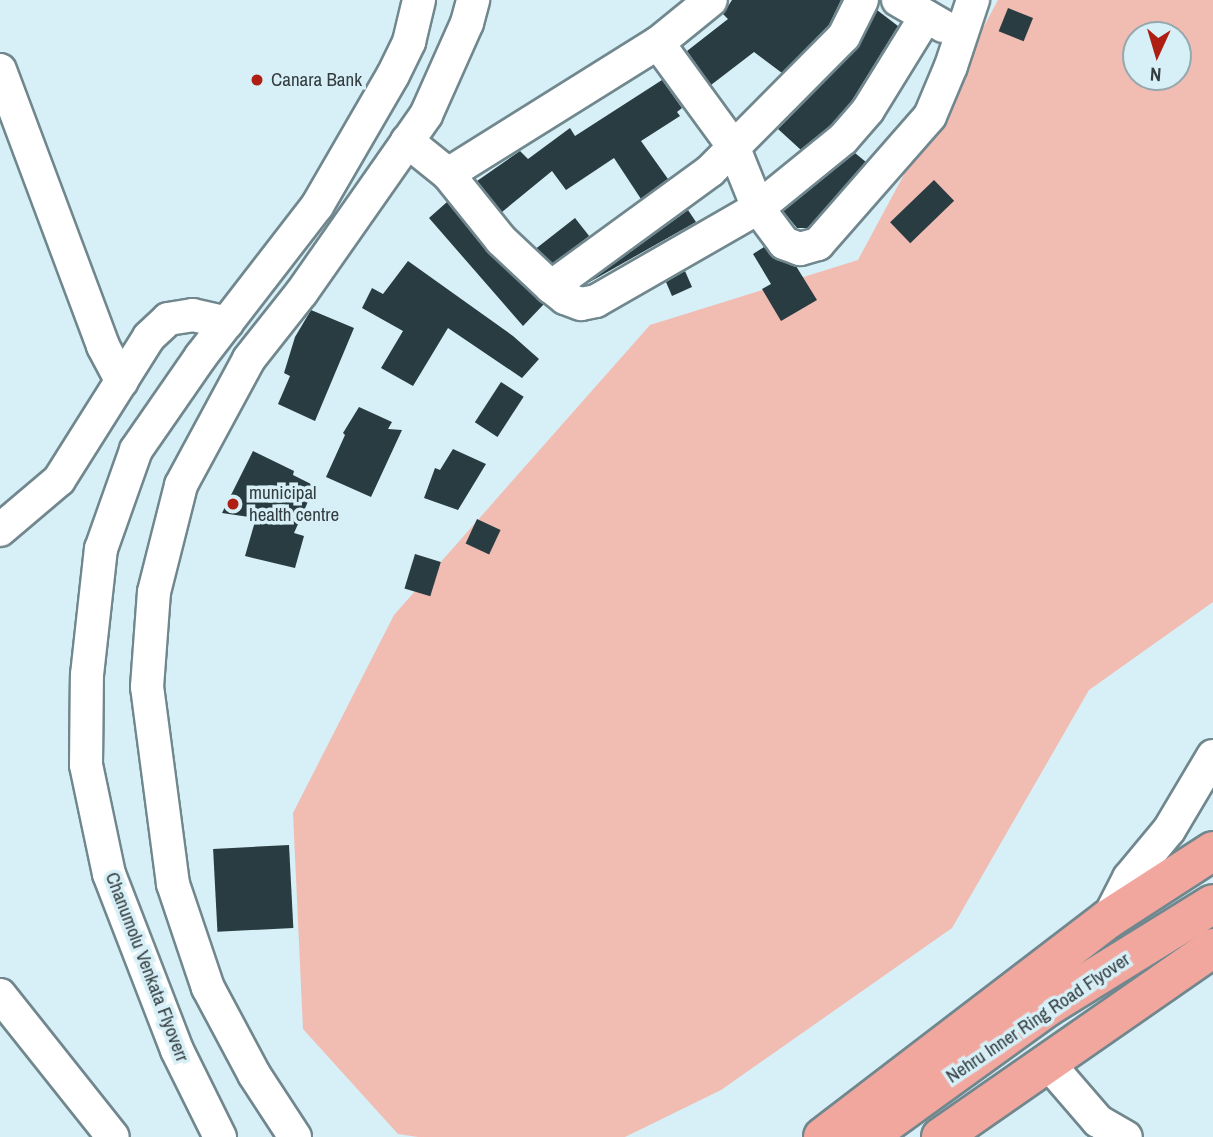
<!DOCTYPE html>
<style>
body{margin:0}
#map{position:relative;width:1213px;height:1137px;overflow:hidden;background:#d7eff6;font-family:"Archivo Narrow",sans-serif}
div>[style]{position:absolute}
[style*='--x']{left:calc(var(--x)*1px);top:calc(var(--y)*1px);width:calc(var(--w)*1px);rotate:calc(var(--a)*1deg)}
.green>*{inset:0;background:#f1bcb2}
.building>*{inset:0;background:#283c42;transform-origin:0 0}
.roads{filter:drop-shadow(2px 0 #71878e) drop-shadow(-2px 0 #71878e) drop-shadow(0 2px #71878e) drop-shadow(0 -2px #71878e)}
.minor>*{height:32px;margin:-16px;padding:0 16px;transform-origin:16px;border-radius:16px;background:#fff}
.major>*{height:38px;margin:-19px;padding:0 19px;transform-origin:19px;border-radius:19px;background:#f1a79e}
.dots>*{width:19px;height:19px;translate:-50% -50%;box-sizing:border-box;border:4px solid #d7eff6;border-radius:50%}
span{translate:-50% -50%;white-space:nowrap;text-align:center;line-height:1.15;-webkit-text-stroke:7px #d7eff6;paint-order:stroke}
.poi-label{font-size:19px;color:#333d40}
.left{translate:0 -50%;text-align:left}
.street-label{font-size:19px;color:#333d40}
.north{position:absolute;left:1122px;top:21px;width:70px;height:70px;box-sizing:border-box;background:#d7eff6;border:2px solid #95a8ad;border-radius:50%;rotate:184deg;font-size:19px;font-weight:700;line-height:28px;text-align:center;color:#333d40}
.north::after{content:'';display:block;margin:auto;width:24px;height:32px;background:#ae1e12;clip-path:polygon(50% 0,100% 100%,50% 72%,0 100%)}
</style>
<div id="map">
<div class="green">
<div style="clip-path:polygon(evenodd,998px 0,1213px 0,1213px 602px,1089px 690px,952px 928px,721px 1090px,625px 1137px,418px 1137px,398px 1134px,303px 1029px,293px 813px,394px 615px,650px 325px,858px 260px,998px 0,1136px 35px,1178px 35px,1178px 77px,1136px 77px,1136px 35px)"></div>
</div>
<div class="building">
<div style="clip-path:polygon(732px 0,841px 0,829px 25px,782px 73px,754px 52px,711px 85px,687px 51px,728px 19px,723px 14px)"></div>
<div style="left:1008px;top:8px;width:27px;height:25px;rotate:22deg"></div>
<div style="clip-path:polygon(877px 10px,898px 26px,851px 102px,830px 126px,801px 150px,778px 129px,857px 49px)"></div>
<div style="clip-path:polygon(662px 80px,682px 108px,677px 112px,680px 116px,641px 141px,668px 179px,641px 199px,614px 158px,566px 190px,552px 171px,502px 212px,477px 181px,520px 151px,528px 159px,570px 128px,575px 136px)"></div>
<div style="clip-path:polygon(855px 153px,866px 162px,808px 228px,797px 228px,783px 211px)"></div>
<div style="left:934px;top:180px;width:29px;height:61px;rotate:46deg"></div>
<div style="clip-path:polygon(447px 202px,488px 253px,544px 304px,523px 326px,429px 218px)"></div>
<div style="clip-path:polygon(688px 210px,696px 222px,586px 284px)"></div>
<div style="left:575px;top:218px;width:23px;height:49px;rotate:52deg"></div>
<div style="clip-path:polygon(764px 247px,777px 260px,796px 266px,817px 300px,781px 321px,762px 289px,771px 284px,753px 254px)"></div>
<div style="clip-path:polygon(408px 261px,513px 336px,539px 359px,522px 378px,448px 328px,413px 386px,381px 368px,403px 331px,362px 308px,372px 288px,383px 294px)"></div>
<div style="clip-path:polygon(685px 271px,692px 287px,672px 296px,666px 282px)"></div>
<div style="clip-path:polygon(311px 310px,354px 328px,315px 421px,278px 404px,290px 376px,284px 373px,295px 337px)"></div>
<div style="left:501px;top:382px;width:27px;height:48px;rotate:33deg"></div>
<div style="clip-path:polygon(359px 407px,392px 422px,388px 429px,402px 430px,371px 497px,326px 477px,345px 435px,343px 433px)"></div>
<div style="clip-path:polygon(453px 449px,486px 464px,458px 510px,424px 498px,435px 468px,440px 470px)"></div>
<div style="clip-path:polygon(253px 451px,294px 471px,293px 475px,315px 486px,294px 533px,304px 536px,295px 568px,245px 556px,256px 518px,222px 513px)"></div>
<div style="left:477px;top:519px;width:26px;height:27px;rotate:25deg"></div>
<div style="left:415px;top:554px;width:27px;height:36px;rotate:17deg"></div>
<div style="left:289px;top:845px;width:83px;height:76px;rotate:87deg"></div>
</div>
<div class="roads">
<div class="minor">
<div style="--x:898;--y:0;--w:52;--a:30"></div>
<div style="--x:658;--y:43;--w:127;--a:53.9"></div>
<div style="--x:733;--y:146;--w:67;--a:68"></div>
<div style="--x:758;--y:208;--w:44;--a:53.4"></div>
<div style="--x:784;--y:243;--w:17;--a:21"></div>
<div style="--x:800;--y:249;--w:19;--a:-16"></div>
<div style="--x:818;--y:244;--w:170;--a:-48.8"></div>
<div style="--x:930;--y:116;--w:54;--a:-67.2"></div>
<div style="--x:951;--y:66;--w:70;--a:-71.6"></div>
<div style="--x:0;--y:70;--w:295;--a:69.5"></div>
<div style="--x:103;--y:346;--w:40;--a:62"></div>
<div style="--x:407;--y:141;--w:53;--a:38.8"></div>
<div style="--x:448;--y:174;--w:248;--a:-32"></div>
<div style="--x:658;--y:43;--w:68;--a:-39.1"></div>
<div style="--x:448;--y:174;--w:85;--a:51.2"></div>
<div style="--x:501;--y:240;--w:69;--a:43.2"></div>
<div style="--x:551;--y:287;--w:18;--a:38"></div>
<div style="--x:565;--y:298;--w:17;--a:21"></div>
<div style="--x:581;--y:304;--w:15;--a:-11"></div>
<div style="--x:596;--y:301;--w:187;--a:-29.9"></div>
<div style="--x:758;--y:208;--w:109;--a:-39.1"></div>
<div style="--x:843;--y:139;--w:38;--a:-49"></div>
<div style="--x:868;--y:110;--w:110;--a:-58.3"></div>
<div style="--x:551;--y:287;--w:197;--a:-36.1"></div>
<div style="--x:710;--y:171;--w:190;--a:-45.2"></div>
<div style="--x:844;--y:36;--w:40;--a:-63.4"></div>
<div style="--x:0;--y:530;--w:77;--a:-40.3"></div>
<div style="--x:59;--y:480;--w:169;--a:-57.8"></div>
<div style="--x:149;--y:337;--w:26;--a:-43"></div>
<div style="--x:168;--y:319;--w:25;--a:-9"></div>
<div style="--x:193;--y:315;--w:35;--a:13"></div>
<div style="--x:1108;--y:919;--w:46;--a:-62.9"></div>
<div style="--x:1129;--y:878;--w:62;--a:-50.2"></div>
<div style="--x:1169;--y:830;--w:86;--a:-59.3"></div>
<div style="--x:0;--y:995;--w:181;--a:51.5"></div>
<div style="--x:1047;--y:1062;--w:78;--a:49.2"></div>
<div style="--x:1098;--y:1121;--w:32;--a:30"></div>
<div style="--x:220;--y:1137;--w:97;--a:-116.3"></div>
<div style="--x:177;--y:1050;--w:189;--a:-111.1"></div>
<div style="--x:109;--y:874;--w:111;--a:-101.9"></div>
<div style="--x:86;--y:765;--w:90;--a:-89.4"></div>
<div style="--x:87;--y:675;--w:127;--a:-83.7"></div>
<div style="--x:101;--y:549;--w:105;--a:-70.5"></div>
<div style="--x:136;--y:450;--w:114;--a:-55.3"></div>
<div style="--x:201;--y:356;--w:190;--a:-52.3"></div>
<div style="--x:317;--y:206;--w:151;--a:-59.9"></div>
<div style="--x:393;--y:75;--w:37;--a:-64"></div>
<div style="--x:409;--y:42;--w:43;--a:-76.6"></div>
<div style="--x:295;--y:1137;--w:75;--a:-123.1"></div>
<div style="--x:254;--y:1074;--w:98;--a:-118.1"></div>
<div style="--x:208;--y:988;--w:110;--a:-108.6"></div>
<div style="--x:173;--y:884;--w:199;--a:-97.5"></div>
<div style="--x:147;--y:687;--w:95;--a:-85.8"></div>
<div style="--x:154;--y:592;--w:110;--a:-75.8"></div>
<div style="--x:181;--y:485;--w:143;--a:-61.6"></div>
<div style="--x:249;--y:359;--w:85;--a:-51.7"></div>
<div style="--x:302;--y:292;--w:216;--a:-55"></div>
<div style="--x:426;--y:115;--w:101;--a:-66"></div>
<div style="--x:467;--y:23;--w:24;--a:-75"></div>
</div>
<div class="major">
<div style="--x:823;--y:1137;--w:359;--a:-37.4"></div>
<div style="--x:1108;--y:919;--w:125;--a:-32.9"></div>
<div style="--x:867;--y:1137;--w:222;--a:-35.8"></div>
<div style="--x:1047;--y:1007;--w:195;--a:-31.8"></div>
<div style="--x:941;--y:1137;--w:331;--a:-34.8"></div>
</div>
</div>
<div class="dots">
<div style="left:257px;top:80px;background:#ae1e12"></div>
<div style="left:233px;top:504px;background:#ae1e12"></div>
</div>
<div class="poi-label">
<span class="left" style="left:271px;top:80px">Canara Bank</span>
<span class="left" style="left:249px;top:504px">municipal<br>health centre</span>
</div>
<div class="street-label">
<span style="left:147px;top:967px;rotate:69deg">Chanumolu Venkata Flyoverr</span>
<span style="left:1038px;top:1018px;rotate:-34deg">Nehru Inner Ring Road Flyover</span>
</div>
<div class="north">N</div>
</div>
